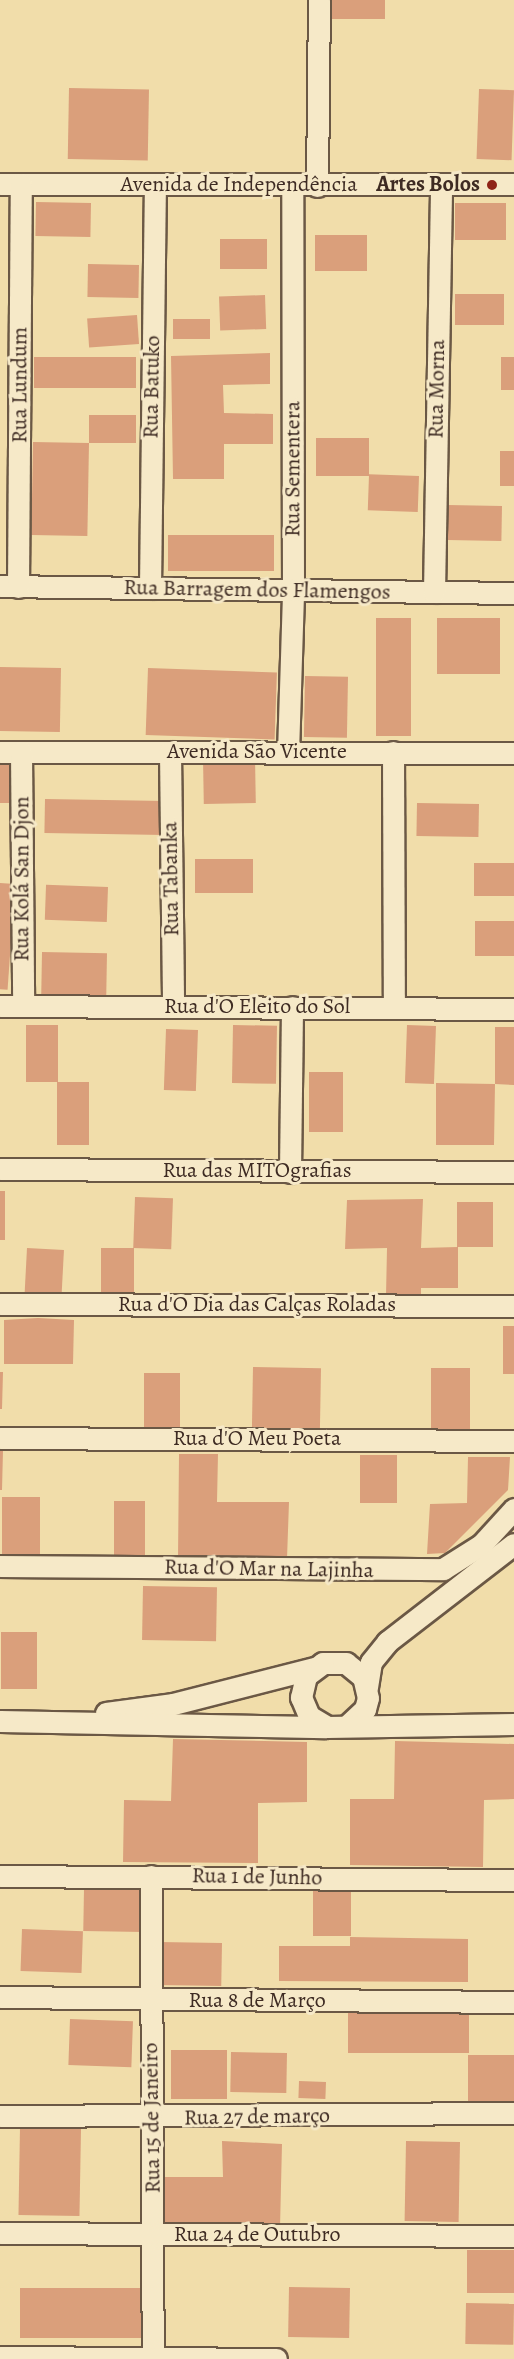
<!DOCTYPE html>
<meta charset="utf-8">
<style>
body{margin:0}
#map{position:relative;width:514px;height:2359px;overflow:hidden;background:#f1ddaa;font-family:Alegreya,serif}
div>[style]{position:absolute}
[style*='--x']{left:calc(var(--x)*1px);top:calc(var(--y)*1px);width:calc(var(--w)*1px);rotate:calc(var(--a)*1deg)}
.building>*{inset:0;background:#da9f7b;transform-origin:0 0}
.roads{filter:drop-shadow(2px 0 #6b5845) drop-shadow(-2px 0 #6b5845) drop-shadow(0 2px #6b5845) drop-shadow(0 -2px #6b5845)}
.minor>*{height:21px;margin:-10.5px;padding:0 10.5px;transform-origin:10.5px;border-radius:10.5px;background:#f6e9c8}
.dots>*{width:16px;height:16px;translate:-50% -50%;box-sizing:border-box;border:3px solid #f6e9c8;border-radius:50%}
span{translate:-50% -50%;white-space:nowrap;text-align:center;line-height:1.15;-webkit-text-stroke:6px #f6e9c8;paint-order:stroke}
.street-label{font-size:22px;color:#3e2b23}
.poi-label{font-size:22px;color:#3e2b23;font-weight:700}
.right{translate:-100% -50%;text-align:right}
</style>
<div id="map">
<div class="building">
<div style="left:332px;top:0;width:53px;height:19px"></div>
<div style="left:69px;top:88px;width:80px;height:71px;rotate:1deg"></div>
<div style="left:479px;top:89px;width:35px;height:70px;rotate:2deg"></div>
<div style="left:36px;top:202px;width:55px;height:34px;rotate:1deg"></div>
<div style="left:506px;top:203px;width:37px;height:51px;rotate:90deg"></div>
<div style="left:315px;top:235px;width:52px;height:36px"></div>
<div style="left:220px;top:239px;width:47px;height:30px"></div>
<div style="left:88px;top:264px;width:51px;height:33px;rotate:1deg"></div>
<div style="left:455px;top:294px;width:49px;height:31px"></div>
<div style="left:265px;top:295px;width:34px;height:46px;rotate:88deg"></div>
<div style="left:137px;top:315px;width:29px;height:50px;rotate:86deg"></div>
<div style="left:173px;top:319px;width:37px;height:20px"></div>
<div style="clip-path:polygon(270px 353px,270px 384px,223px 385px,224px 413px,273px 414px,273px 444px,224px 444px,224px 479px,173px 479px,171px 356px)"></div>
<div style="left:34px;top:357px;width:102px;height:31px"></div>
<div style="left:501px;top:357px;width:13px;height:33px"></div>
<div style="left:89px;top:415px;width:47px;height:28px"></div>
<div style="left:316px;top:438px;width:53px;height:38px"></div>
<div style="left:33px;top:442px;width:56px;height:93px;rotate:1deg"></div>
<div style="left:514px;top:451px;width:35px;height:14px;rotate:90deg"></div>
<div style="left:419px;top:476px;width:36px;height:50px;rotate:92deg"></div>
<div style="left:448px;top:505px;width:54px;height:35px;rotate:1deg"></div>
<div style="left:168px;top:535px;width:106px;height:36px"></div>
<div style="left:376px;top:618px;width:35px;height:118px"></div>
<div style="left:437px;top:618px;width:63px;height:56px"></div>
<div style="left:0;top:667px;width:61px;height:64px;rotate:1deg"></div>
<div style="left:148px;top:668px;width:129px;height:67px;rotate:2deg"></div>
<div style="left:305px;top:676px;width:43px;height:61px;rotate:1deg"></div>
<div style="left:255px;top:757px;width:46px;height:52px;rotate:89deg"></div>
<div style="left:0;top:759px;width:9px;height:44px"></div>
<div style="left:45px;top:799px;width:120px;height:34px;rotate:1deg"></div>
<div style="left:417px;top:803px;width:62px;height:33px;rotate:1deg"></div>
<div style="left:253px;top:859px;width:34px;height:58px;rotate:90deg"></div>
<div style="left:474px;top:863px;width:40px;height:33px"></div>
<div style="left:0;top:883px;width:15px;height:106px;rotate:4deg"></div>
<div style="left:108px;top:887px;width:35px;height:62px;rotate:92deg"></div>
<div style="left:475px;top:921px;width:39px;height:35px"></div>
<div style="left:42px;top:952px;width:65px;height:44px;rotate:1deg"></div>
<div style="left:26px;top:1025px;width:32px;height:57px"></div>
<div style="left:233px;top:1025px;width:44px;height:58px;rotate:1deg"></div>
<div style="left:407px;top:1025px;width:29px;height:58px;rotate:2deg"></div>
<div style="clip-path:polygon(495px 1027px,514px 1027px,514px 1085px,495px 1084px,494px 1145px,436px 1145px,436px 1083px,495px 1084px)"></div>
<div style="left:166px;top:1029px;width:32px;height:61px;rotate:2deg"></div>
<div style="left:309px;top:1072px;width:34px;height:60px"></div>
<div style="left:57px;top:1082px;width:32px;height:63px"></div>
<div style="left:0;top:1191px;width:5px;height:49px"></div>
<div style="left:135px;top:1197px;width:38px;height:51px;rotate:2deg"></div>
<div style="clip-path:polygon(423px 1199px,421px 1248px,458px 1247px,458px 1288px,421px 1288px,421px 1297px,386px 1296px,387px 1248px,345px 1249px,347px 1200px)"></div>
<div style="left:457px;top:1202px;width:36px;height:45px"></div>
<div style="left:27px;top:1248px;width:37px;height:48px;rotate:3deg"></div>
<div style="left:101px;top:1248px;width:33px;height:48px"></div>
<div style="clip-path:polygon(38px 1318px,74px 1320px,73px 1364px,4px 1364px,4px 1320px)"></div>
<div style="left:503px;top:1326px;width:11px;height:48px"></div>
<div style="left:253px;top:1367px;width:68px;height:61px;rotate:1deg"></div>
<div style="left:431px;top:1368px;width:39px;height:61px"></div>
<div style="clip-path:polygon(0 1372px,3px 1372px,2px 1409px,0 1409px)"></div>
<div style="left:144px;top:1373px;width:36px;height:55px"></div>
<div style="clip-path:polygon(0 1450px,3px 1450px,2px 1490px,0 1490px)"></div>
<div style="clip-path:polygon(179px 1454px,218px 1454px,217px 1502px,289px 1502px,287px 1559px,178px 1559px)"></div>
<div style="left:360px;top:1455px;width:37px;height:48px"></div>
<div style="clip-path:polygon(468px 1457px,510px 1457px,508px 1490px,445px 1553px,427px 1554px,430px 1504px,467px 1503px)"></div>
<div style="left:2px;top:1497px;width:38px;height:59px"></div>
<div style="left:114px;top:1501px;width:31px;height:55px"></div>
<div style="left:143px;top:1586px;width:74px;height:54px;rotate:1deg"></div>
<div style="left:1px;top:1632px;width:36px;height:57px"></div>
<div style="clip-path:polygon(173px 1739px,307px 1742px,307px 1802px,258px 1803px,258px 1863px,123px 1862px,124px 1800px,171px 1801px)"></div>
<div style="clip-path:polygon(395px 1741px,514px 1744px,514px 1799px,484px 1800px,483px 1867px,350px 1865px,350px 1799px,394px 1799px)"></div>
<div style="left:84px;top:1889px;width:60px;height:42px;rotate:1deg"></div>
<div style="left:313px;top:1890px;width:38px;height:46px"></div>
<div style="left:22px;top:1929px;width:61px;height:42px;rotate:2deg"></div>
<div style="clip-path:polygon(350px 1937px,468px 1939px,468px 1982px,279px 1981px,279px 1946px,350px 1946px)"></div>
<div style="left:159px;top:1942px;width:63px;height:43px;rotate:1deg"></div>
<div style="left:348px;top:2010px;width:121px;height:43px"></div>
<div style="left:70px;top:2019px;width:63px;height:46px;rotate:2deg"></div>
<div style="left:171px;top:2050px;width:56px;height:49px"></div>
<div style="left:231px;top:2052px;width:56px;height:40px;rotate:1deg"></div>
<div style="left:468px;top:2055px;width:46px;height:49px"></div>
<div style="left:299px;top:2081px;width:27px;height:17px;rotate:2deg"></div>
<div style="left:20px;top:2128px;width:61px;height:87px;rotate:1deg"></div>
<div style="clip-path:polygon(222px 2141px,282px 2144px,280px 2228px,162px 2225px,162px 2177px,223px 2177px)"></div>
<div style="left:406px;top:2141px;width:54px;height:80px;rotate:1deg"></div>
<div style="left:467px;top:2250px;width:47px;height:43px"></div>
<div style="left:289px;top:2287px;width:61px;height:50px;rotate:1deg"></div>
<div style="left:20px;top:2288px;width:121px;height:50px"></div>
<div style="left:466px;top:2303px;width:48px;height:41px;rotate:1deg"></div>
</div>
<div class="roads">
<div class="minor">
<div style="--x:0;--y:184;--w:514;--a:0"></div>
<div style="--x:317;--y:186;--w:186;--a:-89.4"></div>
<div style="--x:0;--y:586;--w:514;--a:0.78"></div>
<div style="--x:18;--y:587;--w:403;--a:-89.6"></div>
<div style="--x:150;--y:588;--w:403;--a:-89.3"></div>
<div style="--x:434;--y:592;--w:406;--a:-89"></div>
<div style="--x:0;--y:752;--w:514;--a:0.11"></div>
<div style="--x:21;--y:752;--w:254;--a:89.5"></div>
<div style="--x:170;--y:752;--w:255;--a:89.3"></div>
<div style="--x:393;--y:752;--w:256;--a:89.8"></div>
<div style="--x:288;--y:753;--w:163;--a:-88.2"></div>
<div style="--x:293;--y:590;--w:404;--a:-90.1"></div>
<div style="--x:0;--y:1006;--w:514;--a:0.33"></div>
<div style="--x:0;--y:1169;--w:514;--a:0.33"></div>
<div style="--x:290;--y:1172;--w:165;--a:-89.3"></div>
<div style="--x:0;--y:1304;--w:514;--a:0.22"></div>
<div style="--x:0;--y:1438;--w:514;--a:0.33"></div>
<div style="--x:0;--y:1566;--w:443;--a:0.4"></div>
<div style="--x:443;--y:1569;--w:45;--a:-32.3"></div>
<div style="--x:481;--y:1545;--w:49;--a:-47.5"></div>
<div style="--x:367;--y:1687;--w:25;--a:-81"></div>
<div style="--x:371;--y:1662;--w:26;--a:-51"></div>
<div style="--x:387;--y:1642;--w:160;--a:-37.7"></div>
<div style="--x:106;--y:1713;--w:68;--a:-7.7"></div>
<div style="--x:173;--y:1704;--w:146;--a:-14.3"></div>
<div style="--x:0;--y:1721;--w:326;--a:1.1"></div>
<div style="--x:349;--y:1724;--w:22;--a:-43"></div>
<div style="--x:365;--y:1709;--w:11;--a:-75"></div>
<div style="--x:368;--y:1698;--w:22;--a:-103"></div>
<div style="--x:363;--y:1677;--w:22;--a:-141"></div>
<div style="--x:346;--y:1663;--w:23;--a:180"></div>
<div style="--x:323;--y:1663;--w:21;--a:143"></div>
<div style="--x:306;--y:1676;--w:22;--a:103"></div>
<div style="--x:301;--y:1697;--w:21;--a:67"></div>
<div style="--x:309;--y:1716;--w:21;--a:31"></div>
<div style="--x:327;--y:1727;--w:187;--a:-0.9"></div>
<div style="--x:0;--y:1876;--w:514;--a:0.45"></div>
<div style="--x:151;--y:1876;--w:483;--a:89.8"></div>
<div style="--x:0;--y:1997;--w:514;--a:0.56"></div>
<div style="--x:0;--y:2116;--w:514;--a:-0.33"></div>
<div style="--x:0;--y:2233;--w:514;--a:0.33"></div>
<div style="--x:0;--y:2357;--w:276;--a:0.4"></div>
</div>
</div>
<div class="dots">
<div style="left:492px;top:185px;background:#8f2418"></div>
</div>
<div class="street-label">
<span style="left:239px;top:185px">Avenida de Independência</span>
<span style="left:20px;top:385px;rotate:-90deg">Rua Lundum</span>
<span style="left:152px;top:387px;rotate:-89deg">Rua Batuko</span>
<span style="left:437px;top:389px;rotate:-89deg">Rua Morna</span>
<span style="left:293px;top:469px;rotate:-90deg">Rua Sementera</span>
<span style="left:257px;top:590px;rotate:1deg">Rua Barragem dos Flamengos</span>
<span style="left:257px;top:752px">Avenida São Vicente</span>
<span style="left:22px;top:879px;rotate:-90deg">Rua Kolá San Djon</span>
<span style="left:171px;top:879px;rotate:-91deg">Rua Tabanka</span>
<span style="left:257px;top:1007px">Rua d'O Eleito do Sol</span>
<span style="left:257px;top:1171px">Rua das MITOgrafias</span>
<span style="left:257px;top:1305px">Rua d'O Dia das Calças Roladas</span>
<span style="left:257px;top:1439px">Rua d'O Meu Poeta</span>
<span style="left:269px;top:1569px;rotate:1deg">Rua d'O Mar na Lajinha</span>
<span style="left:257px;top:1877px;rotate:1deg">Rua 1 de Junho</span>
<span style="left:257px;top:2001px">Rua 8 de Março</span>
<span style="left:257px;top:2117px;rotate:-1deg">Rua 27 de março</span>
<span style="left:152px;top:2118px;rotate:-91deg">Rua 15 de Janeiro</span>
<span style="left:257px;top:2235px">Rua 24 de Outubro</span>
</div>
<div class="poi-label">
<span class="right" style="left:480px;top:185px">Artes Bolos</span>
</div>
</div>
